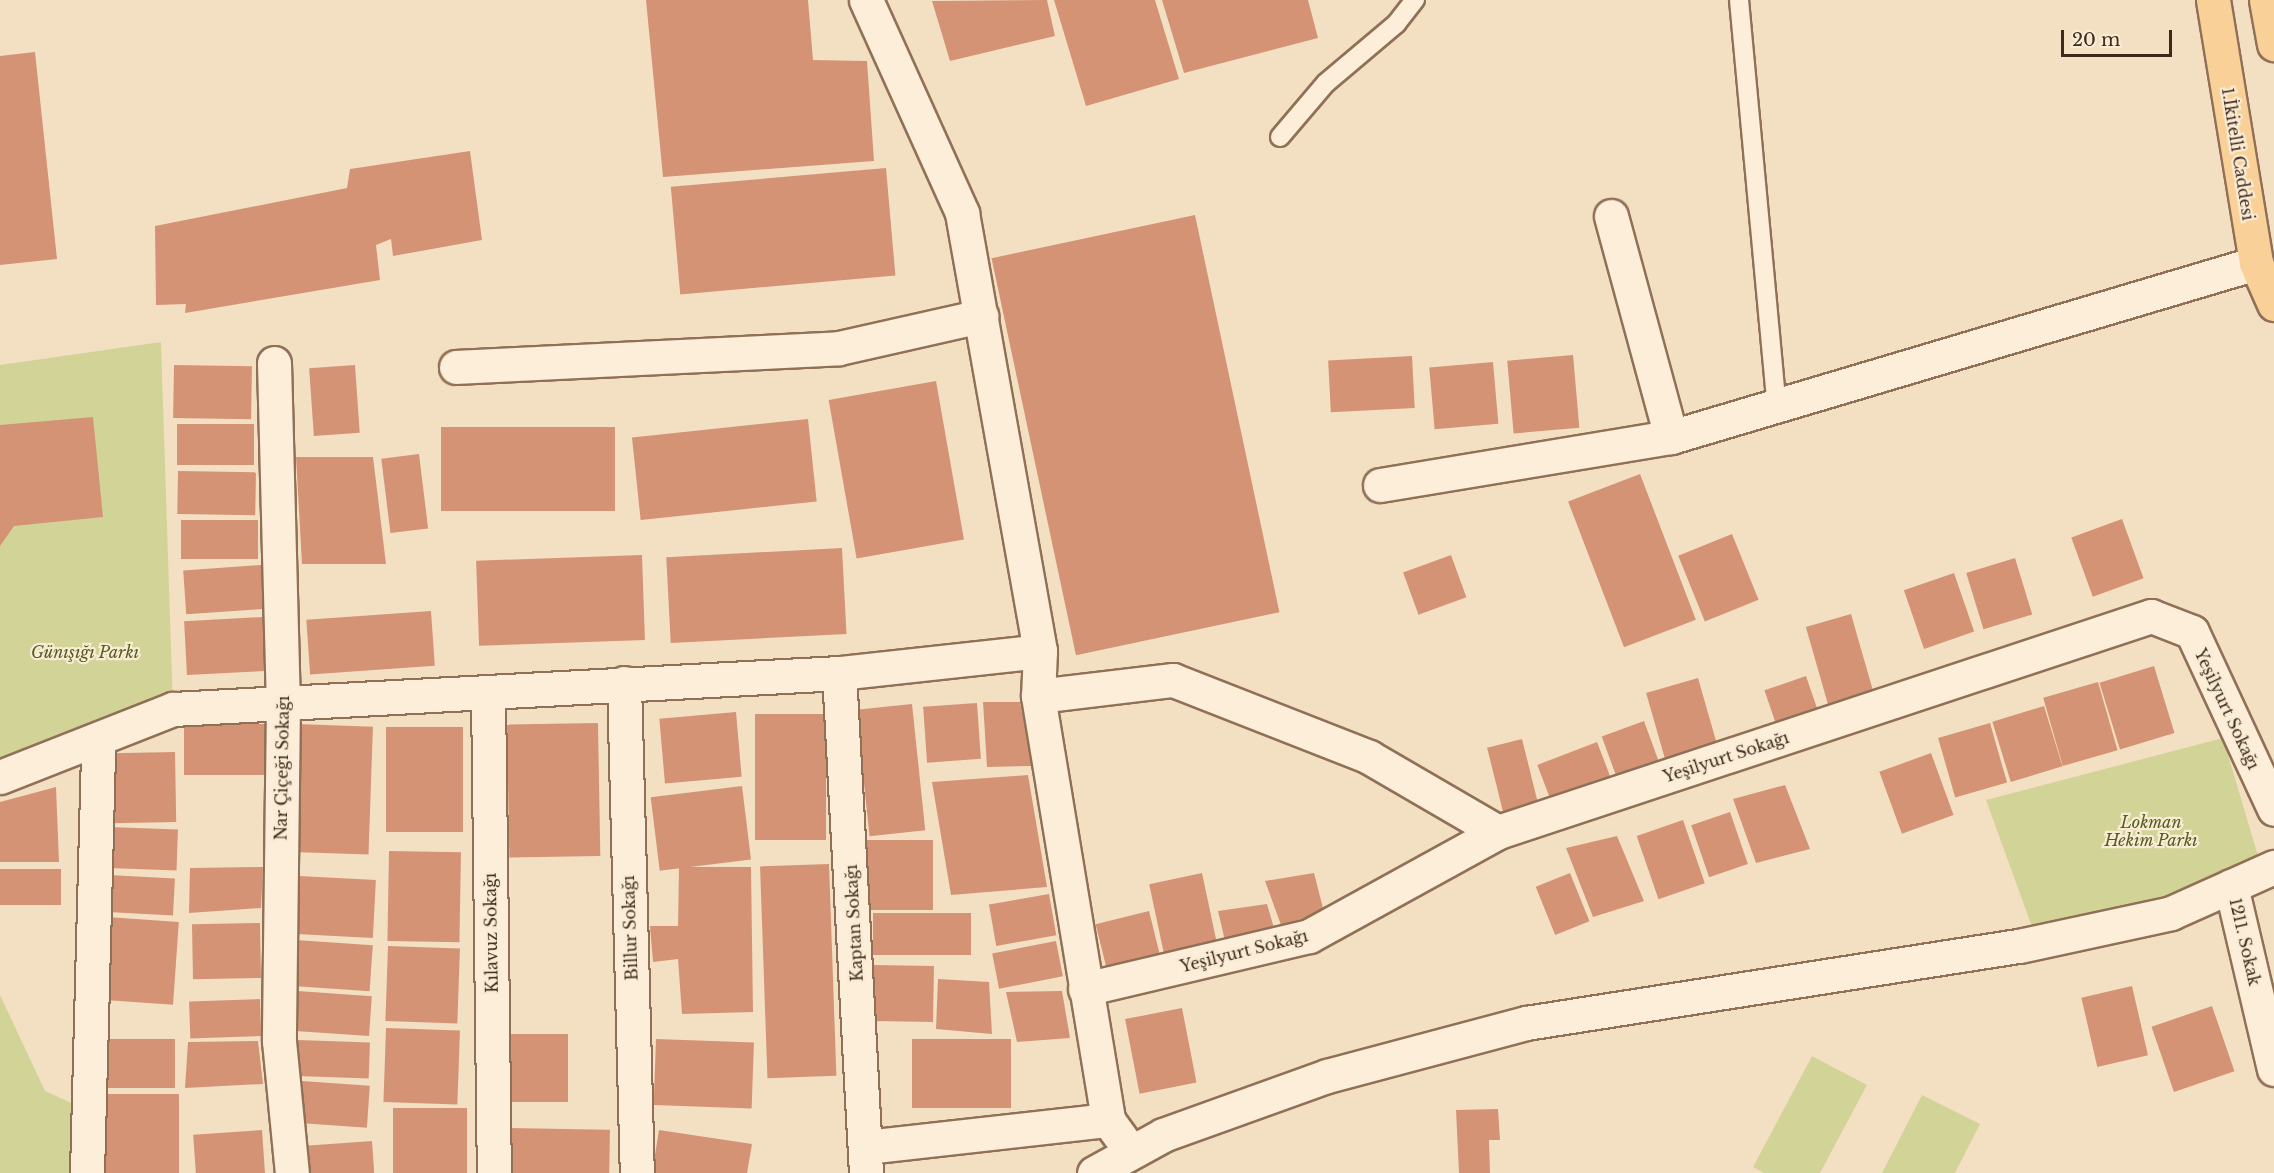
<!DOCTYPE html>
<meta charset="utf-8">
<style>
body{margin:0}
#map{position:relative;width:2274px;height:1173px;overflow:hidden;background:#f3e0c3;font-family:"Libre Baskerville",serif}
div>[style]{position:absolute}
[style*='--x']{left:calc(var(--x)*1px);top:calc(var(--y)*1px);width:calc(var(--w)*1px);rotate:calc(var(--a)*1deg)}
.green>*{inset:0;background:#d2d396}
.building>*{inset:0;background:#d59375;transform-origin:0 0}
.roads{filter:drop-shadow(2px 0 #907057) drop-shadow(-2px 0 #907057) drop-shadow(0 2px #907057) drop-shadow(0 -2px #907057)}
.service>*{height:18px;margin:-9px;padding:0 9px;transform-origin:9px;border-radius:9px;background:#fceed8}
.minor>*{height:33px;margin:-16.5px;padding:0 16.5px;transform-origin:16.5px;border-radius:16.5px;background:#fceed8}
.primary>*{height:33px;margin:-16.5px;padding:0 16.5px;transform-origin:16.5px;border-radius:16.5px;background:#f9d198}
span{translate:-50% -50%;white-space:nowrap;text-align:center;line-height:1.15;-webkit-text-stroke:4.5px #f9ebd4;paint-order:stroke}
.street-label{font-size:16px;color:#3e2a1d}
.park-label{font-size:16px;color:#545d21;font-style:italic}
.scale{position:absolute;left:2061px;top:30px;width:111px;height:27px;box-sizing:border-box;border:3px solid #3e2a1d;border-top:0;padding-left:8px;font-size:18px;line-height:21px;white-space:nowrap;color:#3e2a1d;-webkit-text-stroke:4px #f9ebd4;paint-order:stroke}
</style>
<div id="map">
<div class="green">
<div style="clip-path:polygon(161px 342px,173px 709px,0 777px,0 365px)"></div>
<div style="clip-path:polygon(2223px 738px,2261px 866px,2182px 897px,2035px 935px,1986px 800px)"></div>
<div style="clip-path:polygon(0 995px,45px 1091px,83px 1108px,88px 1173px,0 1173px)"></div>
<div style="clip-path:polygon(1812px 1056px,1867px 1085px,1820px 1173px,1764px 1173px,1753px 1167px)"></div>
<div style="clip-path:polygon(1922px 1095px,1980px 1124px,1955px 1173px,1882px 1173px)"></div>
</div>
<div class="building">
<div style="clip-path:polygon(646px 0,808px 0,813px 60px,867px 61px,874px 161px,663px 177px)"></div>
<div style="clip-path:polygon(1047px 0,1055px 36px,950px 61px,932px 1px)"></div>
<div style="clip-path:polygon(1054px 0,1155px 0,1179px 79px,1086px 106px)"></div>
<div style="clip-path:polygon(1162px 0,1308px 0,1318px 38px,1184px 73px)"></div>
<div style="clip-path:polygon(35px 52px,57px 259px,0 265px,0 56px)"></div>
<div style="clip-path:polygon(470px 151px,482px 240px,393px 256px,391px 239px,376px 245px,380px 280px,185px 313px,186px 304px,156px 305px,155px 226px,347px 188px,350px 169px)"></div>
<div style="left:886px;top:168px;width:108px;height:216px;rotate:85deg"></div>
<div style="left:1195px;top:215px;width:406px;height:208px;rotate:78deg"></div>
<div style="left:1573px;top:355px;width:73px;height:66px;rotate:85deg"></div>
<div style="left:1412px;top:356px;width:52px;height:84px;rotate:87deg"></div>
<div style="left:1493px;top:362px;width:62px;height:64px;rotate:85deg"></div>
<div style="left:174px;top:365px;width:78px;height:53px;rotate:1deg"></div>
<div style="left:355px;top:365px;width:68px;height:46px;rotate:86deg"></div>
<div style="left:936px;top:381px;width:161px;height:109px;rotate:80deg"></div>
<div style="clip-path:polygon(93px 417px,103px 517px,14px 526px,0 546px,0 425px)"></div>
<div style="left:808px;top:419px;width:83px;height:177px;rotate:84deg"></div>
<div style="left:254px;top:424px;width:41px;height:77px;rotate:90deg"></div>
<div style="left:441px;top:427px;width:174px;height:84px"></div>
<div style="left:419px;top:454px;width:75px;height:38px;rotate:83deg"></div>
<div style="clip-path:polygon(296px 457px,373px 457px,386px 564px,302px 564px)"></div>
<div style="left:178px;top:471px;width:78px;height:43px;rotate:1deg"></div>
<div style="left:1640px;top:474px;width:156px;height:77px;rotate:69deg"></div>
<div style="left:2122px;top:519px;width:63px;height:54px;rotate:70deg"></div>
<div style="left:181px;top:520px;width:77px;height:39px"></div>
<div style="left:1732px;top:534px;width:71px;height:58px;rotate:68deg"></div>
<div style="left:842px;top:548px;width:86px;height:176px;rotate:87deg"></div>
<div style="left:642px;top:555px;width:85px;height:166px;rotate:88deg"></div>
<div style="left:1451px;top:555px;width:45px;height:51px;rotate:70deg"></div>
<div style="left:2015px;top:558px;width:59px;height:51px;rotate:73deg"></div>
<div style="left:261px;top:565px;width:44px;height:78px;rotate:86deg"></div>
<div style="left:1954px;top:573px;width:62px;height:53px;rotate:71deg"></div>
<div style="left:431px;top:611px;width:55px;height:125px;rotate:86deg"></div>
<div style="left:1851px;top:614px;width:84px;height:47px;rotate:74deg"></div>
<div style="left:263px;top:617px;width:54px;height:79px;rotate:87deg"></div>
<div style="left:2154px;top:666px;width:70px;height:57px;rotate:73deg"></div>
<div style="left:1806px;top:676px;width:34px;height:44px;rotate:71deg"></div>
<div style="left:1698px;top:678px;width:71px;height:54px;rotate:74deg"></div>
<div style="left:2098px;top:682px;width:71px;height:57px;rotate:74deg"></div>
<div style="clip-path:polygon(983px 702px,1020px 702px,1033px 766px,987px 767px)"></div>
<div style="left:977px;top:703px;width:56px;height:54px;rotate:86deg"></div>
<div style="left:912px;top:704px;width:127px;height:56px;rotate:84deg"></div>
<div style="left:2044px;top:706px;width:63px;height:54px;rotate:73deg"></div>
<div style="left:736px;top:712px;width:65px;height:77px;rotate:85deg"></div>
<div style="left:755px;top:714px;width:71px;height:126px"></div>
<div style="left:1644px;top:721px;width:49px;height:45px;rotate:70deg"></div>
<div style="left:598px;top:723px;width:133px;height:91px;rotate:89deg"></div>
<div style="left:1990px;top:723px;width:62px;height:54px;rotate:74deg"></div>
<div style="left:268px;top:724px;width:51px;height:84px;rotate:90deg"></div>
<div style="left:297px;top:724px;width:76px;height:128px;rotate:2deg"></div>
<div style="left:386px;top:727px;width:77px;height:105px"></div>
<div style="left:1522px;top:739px;width:69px;height:36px;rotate:76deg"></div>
<div style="left:1597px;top:742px;width:42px;height:64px;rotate:69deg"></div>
<div style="left:175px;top:752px;width:70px;height:66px;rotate:89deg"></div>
<div style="left:1931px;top:753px;width:66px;height:55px;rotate:70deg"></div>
<div style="clip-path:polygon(1028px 775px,1047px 887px,951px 895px,932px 782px)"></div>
<div style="clip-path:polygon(1785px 785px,1810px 849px,1756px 863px,1733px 799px)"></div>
<div style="left:742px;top:786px;width:74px;height:92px;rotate:83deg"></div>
<div style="clip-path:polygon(56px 787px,59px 862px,0 862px,0 802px)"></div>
<div style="left:1730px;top:812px;width:55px;height:41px;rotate:71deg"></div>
<div style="left:1683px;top:820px;width:67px;height:49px;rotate:71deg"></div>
<div style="left:109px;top:827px;width:69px;height:41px;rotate:2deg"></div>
<div style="clip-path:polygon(1617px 836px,1644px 901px,1593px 917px,1566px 848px)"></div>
<div style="left:863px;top:840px;width:70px;height:70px"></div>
<div style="left:389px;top:851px;width:72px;height:90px;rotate:1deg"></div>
<div style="left:829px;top:864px;width:212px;height:69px;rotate:88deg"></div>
<div style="clip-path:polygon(263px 867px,261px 908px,189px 913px,190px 868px)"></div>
<div style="clip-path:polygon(679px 867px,751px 867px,753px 1012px,682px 1014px,678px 959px,653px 962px,650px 926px,678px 926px)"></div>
<div style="left:61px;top:869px;width:36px;height:61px;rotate:90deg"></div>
<div style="left:1202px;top:873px;width:72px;height:54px;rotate:78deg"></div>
<div style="clip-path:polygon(1314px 873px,1324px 912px,1281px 925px,1265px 881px)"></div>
<div style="left:1570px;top:873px;width:52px;height:37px;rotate:68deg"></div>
<div style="left:109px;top:875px;width:66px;height:37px;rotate:3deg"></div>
<div style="left:299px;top:876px;width:77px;height:58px;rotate:3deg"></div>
<div style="left:1049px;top:894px;width:42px;height:61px;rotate:80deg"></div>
<div style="clip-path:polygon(1267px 904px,1274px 928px,1226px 945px,1218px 911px)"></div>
<div style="left:1149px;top:911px;width:45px;height:55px;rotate:76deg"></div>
<div style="left:971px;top:913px;width:42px;height:98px;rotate:90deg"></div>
<div style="left:107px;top:917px;width:72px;height:83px;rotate:4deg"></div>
<div style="left:260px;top:923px;width:55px;height:68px;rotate:89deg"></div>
<div style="left:296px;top:940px;width:77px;height:46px;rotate:4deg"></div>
<div style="left:1056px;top:941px;width:36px;height:65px;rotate:79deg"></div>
<div style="left:388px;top:946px;width:72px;height:75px;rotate:2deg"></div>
<div style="left:874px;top:965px;width:60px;height:56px;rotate:1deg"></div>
<div style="clip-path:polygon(938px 979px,989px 982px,992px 1034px,936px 1029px)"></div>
<div style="left:2132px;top:986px;width:71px;height:52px;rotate:77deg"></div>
<div style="left:298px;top:991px;width:74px;height:40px;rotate:4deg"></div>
<div style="clip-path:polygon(1062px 991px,1070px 1038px,1017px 1042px,1006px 992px)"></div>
<div style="left:260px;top:999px;width:37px;height:71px;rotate:88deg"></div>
<div style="left:2212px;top:1006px;width:69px;height:64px;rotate:71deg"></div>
<div style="left:1182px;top:1008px;width:76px;height:58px;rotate:79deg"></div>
<div style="left:386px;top:1028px;width:74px;height:74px;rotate:2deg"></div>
<div style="left:508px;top:1034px;width:60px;height:68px"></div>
<div style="left:107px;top:1039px;width:68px;height:49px"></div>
<div style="left:656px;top:1039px;width:98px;height:66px;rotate:2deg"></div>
<div style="left:912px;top:1039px;width:99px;height:69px"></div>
<div style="left:298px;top:1040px;width:72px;height:36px;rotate:2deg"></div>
<div style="clip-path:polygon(258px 1041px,263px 1084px,185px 1088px,188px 1042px)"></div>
<div style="left:302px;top:1081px;width:68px;height:42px;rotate:4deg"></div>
<div style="left:101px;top:1094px;width:78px;height:79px"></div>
<div style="left:393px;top:1108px;width:74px;height:65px"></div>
<div style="clip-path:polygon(1498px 1109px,1500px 1140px,1489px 1140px,1490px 1173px,1459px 1173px,1456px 1110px)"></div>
<div style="left:507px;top:1128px;width:103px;height:45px;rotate:1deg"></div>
<div style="left:262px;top:1130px;width:43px;height:69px;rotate:86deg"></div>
<div style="clip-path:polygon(659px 1130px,752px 1144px,747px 1173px,652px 1173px)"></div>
<div style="left:372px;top:1141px;width:32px;height:70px;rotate:86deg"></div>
</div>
<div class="roads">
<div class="service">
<div style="--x:1739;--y:0;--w:408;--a:84.7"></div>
<div style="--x:1280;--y:137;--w:71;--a:-49.6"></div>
<div style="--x:1326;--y:83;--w:92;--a:-40.1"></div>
<div style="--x:1396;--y:24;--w:31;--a:-52"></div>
</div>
<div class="minor">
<div style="--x:866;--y:0;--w:234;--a:65.7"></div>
<div style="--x:962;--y:213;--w:445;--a:79.9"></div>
<div style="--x:1040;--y:651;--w:45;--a:92.5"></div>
<div style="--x:1038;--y:696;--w:430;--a:80.6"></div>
<div style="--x:1108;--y:1120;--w:39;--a:54"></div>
<div style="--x:1611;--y:216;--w:229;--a:74.8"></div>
<div style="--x:274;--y:363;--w:340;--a:88.5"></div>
<div style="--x:283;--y:703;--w:338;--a:90.7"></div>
<div style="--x:279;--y:1041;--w:133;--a:84.4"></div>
<div style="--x:456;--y:367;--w:383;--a:-2.8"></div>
<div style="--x:839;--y:348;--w:146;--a:-12.7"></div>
<div style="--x:1380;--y:485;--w:295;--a:-9.4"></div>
<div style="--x:1671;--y:437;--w:610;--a:-16.56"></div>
<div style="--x:839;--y:673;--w:501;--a:86.91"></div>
<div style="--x:624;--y:683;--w:490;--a:88.5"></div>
<div style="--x:488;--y:693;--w:480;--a:89.3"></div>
<div style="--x:1038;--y:696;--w:136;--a:-6.8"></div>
<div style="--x:1173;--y:680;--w:211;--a:21.4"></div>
<div style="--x:1369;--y:757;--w:149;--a:30.2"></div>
<div style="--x:0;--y:777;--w:186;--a:-21.5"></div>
<div style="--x:173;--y:709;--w:667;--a:-3.09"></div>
<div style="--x:839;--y:673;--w:202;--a:-6.2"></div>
<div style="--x:2231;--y:886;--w:188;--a:76.8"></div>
<div style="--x:1085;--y:989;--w:230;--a:-13.3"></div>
<div style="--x:1309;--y:936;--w:216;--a:-28.8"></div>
<div style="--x:1498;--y:832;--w:688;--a:-18.3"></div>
<div style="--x:2151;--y:616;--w:44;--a:21.3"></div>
<div style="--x:2192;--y:632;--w:195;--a:65.1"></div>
<div style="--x:866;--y:1147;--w:244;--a:-6.4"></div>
<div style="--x:87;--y:1173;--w:433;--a:-88.5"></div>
<div style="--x:1094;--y:1173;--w:79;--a:-28.8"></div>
<div style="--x:1163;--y:1135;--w:174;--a:-19.8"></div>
<div style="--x:1327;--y:1076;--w:206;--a:-14.9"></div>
<div style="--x:1526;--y:1023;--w:499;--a:-8.9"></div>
<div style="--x:2019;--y:946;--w:156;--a:-12.2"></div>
<div style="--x:2171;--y:913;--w:113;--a:-24.1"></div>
</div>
<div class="primary">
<div style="--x:2213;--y:0;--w:266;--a:80.7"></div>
<div style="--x:2256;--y:263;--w:45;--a:66.3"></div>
<div style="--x:2266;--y:0;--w:45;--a:79.7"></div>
</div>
</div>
<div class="street-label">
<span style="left:2238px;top:154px;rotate:81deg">1.İkitelli Caddesi</span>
<span style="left:2227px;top:709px;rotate:65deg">Yeşilyurt Sokağı</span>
<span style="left:1726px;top:757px;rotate:-18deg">Yeşilyurt Sokağı</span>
<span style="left:282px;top:768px;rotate:-89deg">Nar Çiçeği Sokağı</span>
<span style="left:854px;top:923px;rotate:-93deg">Kaptan Sokağı</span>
<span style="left:630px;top:928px;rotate:-92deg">Billur Sokağı</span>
<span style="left:491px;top:933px;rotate:-91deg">Kılavuz Sokağı</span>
<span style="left:2245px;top:942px;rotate:77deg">1211. Sokak</span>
<span style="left:1244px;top:951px;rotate:-14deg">Yeşilyurt Sokağı</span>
</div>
<div class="park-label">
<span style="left:85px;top:652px">Günışığı Parkı</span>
<span style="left:2151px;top:831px">Lokman<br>Hekim Parkı</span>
</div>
<div class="scale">20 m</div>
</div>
